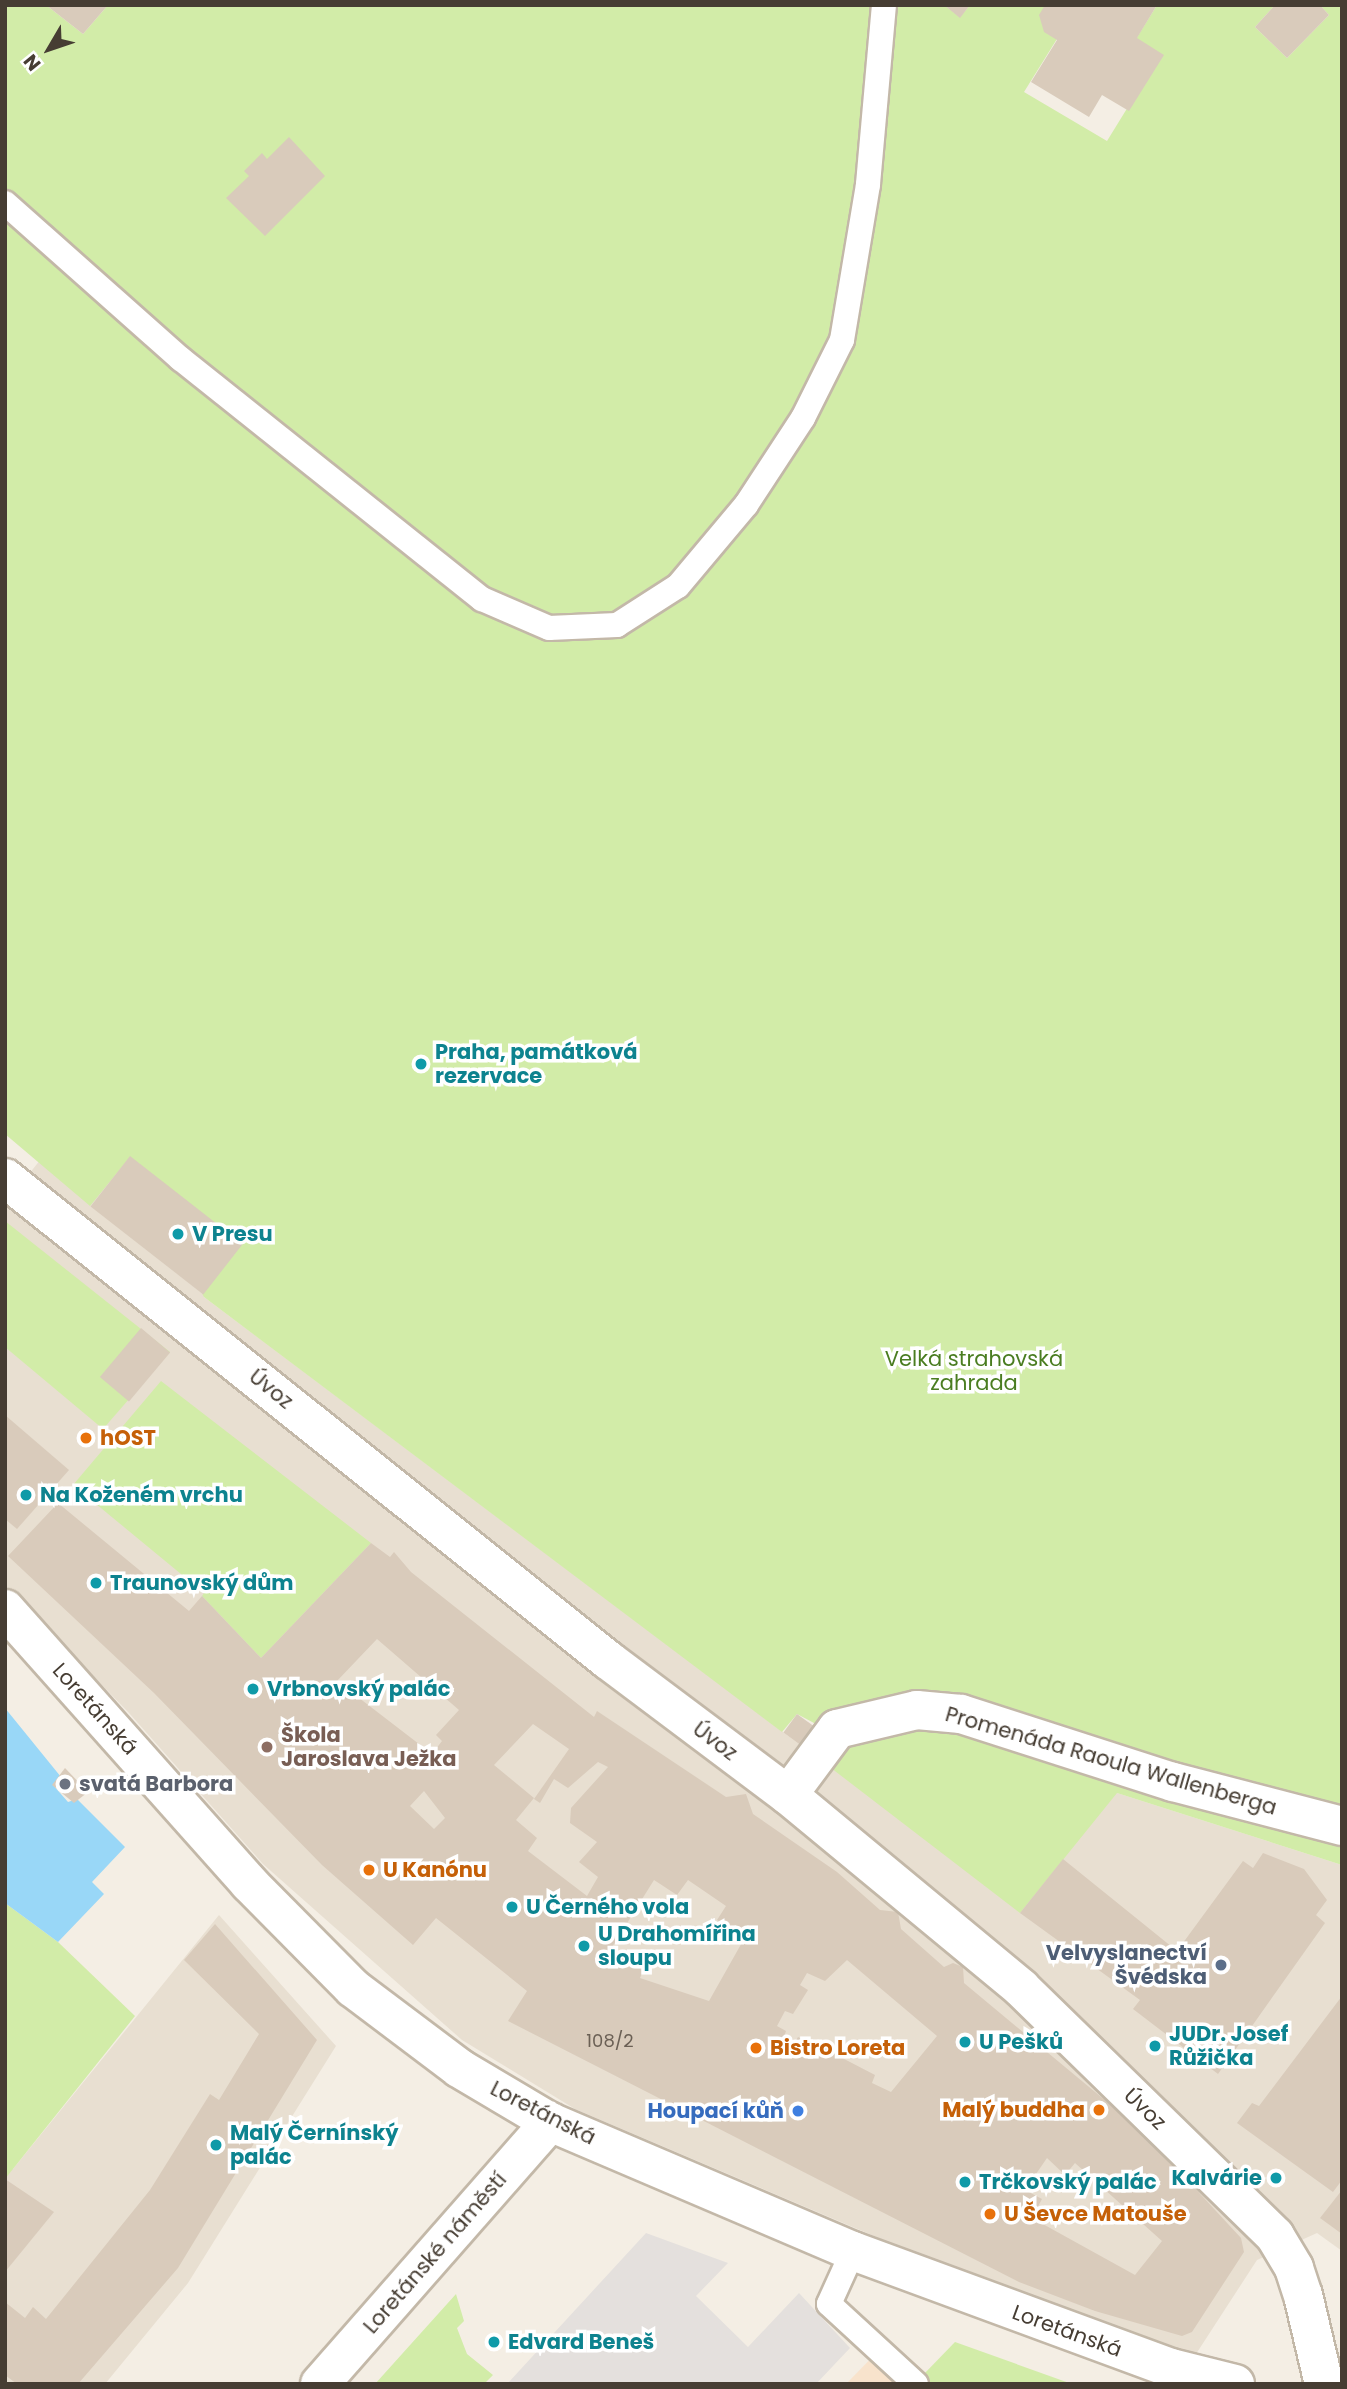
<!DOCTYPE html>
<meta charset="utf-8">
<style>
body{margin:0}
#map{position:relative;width:1347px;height:2389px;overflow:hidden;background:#f4eee4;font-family:Poppins,sans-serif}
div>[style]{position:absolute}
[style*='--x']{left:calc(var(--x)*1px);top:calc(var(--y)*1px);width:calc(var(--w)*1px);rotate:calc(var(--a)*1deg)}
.residential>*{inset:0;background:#e8dfd1}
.commercial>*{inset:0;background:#f8e3cc}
.green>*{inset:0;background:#d2eca8}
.parking>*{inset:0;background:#e4e0dd}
.water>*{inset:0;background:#99d7f7}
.building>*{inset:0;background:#d9cbbb;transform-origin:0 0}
.roads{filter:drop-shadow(2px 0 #c3b8a8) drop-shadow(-2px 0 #c3b8a8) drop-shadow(0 2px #c3b8a8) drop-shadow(0 -2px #c3b8a8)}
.lane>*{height:24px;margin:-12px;padding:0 12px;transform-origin:12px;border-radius:12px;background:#fff}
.street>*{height:38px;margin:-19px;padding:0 19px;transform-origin:19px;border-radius:19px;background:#fff}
.dots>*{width:19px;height:19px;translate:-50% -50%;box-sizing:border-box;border:4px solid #fff;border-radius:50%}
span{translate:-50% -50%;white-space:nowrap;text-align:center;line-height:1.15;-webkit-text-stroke:7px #fff;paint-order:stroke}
.number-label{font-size:18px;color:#6b6055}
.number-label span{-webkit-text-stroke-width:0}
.culture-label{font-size:21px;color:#0d838f;font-weight:700}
.left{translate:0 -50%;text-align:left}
.right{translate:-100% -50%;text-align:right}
.park-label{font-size:21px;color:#4a7d21}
.street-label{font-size:21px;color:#463d33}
.food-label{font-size:21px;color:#c56008;font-weight:700}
.education-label{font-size:21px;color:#785e54;font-weight:700}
.worship-label{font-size:21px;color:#5b616d;font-weight:700}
.service-label{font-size:21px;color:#4e5e75;font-weight:700}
.shop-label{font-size:21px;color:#366cbe;font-weight:700}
.frame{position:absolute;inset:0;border:7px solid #463d33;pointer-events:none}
.north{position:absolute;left:14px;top:14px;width:70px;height:70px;-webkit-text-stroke:5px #fff;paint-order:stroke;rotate:231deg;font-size:19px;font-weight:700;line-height:28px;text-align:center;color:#463d33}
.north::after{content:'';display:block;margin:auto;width:24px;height:32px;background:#463d33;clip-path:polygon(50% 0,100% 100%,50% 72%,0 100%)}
</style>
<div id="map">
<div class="residential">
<div style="clip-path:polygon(156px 1015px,243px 1243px,204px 1297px,831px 1768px,1117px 1793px,1342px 1865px,1342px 2251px,1317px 2233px,1257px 2260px,1196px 2354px,1065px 2317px,575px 2109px,462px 2040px,263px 1864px,129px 1713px,5px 1585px,5px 1204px)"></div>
<div style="clip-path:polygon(219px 1915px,336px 2046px,188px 2283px,105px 2384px,5px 2384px,5px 2163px,13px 2169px)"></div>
</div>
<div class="commercial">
<div style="clip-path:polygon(889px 2340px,938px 2384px,846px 2384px)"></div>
</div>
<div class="green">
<div style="clip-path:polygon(5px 5px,46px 5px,83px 34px,108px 5px,944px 5px,960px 17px,970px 5px,1078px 5px,1024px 92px,1107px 141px,1147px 76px,1123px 60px,1157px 5px,1275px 5px,1255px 27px,1287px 58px,1329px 15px,1320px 5px,1342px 5px,1342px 1865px,1117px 1793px,1020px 1913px,831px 1768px,814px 1723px,797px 1714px,782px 1732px,204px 1297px,130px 1157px,90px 1206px,5px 1134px)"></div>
<div style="clip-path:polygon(5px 1221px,170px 1352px,103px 1429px,5px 1347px)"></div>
<div style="clip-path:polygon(161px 1381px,371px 1543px,261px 1658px,202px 1596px,204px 1593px,73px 1485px)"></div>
<div style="clip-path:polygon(5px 1903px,58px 1942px,135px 2016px,5px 2179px)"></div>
<div style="clip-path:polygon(456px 2294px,464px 2321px,457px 2328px,467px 2354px,493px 2375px,484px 2384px,375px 2384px)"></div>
<div style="clip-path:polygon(955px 2342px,1072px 2384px,931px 2384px,923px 2375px)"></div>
</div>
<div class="parking">
<div style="clip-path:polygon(646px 2233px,728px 2263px,696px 2296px,748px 2347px,799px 2293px,850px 2348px,816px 2384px,507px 2384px)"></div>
</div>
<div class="water">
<div style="clip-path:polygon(5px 1708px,61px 1777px,53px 1785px,68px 1802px,77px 1799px,125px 1847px,92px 1882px,104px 1894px,58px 1942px,5px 1903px)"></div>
</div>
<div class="building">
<div style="clip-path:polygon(46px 5px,108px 5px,83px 34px)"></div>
<div style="clip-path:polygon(944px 5px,970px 5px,960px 18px)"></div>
<div style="clip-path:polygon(1045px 5px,1157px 5px,1137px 38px,1164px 55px,1129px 111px,1102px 95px,1089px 117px,1031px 82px,1057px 40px,1044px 32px,1039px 15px)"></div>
<div style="clip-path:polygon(1275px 5px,1320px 5px,1329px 15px,1287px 58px,1255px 27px)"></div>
<div style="clip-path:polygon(289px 137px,325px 176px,265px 236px,226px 198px,249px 176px,244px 171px,262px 153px,267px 159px)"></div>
<div style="left:130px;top:1156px;width:143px;height:64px;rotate:38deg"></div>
<div style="left:141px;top:1328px;width:38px;height:64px;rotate:40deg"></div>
<div style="clip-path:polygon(5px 1415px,69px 1470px,17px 1529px,5px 1519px)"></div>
<div style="clip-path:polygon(evenodd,58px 1503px,189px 1611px,202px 1596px,261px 1658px,371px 1543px,390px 1557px,394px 1552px,411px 1572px,594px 1717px,597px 1711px,726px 1797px,746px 1794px,753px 1814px,837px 1872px,880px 1910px,898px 1912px,901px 1929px,944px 1967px,953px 1963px,963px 1967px,964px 1983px,1142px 2131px,1241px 2238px,1244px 2252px,1192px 2332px,1182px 2336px,1095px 2311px,1019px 2282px,508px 2021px,527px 1991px,436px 1918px,413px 1945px,322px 1865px,154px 1693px,8px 1556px,58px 1503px,377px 1639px,459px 1710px,436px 1735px,442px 1741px,432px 1754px,337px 1681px,377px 1639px,58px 1503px,533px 1724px,569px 1749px,534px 1799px,540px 1803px,554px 1779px,568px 1788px,598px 1762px,608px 1767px,571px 1808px,570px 1823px,597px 1842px,579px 1862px,598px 1877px,587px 1896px,528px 1851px,537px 1838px,516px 1820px,534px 1798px,494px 1765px,533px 1724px,58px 1503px,424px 1791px,445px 1818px,434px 1829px,410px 1806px,424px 1791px,58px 1503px,654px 1880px,677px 1895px,688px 1880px,726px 1906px,717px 1920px,744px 1939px,709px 2001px,640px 1978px,647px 1962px,609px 1952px,654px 1880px,58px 1503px,847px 1960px,937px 2036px,891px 2092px,872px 2083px,875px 2075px,823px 2048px,819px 2057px,798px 2047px,802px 2039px,798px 2037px,794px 2044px,783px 2039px,786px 2031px,777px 2026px,785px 2011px,793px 2014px,808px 1990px,800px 1985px,807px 1973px,825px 1981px,847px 1960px,58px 1503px,1047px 2158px,1065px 2175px,1075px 2163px,1162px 2241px,1135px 2275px,1032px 2218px,1042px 2199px,1025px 2190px,1047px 2158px)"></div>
<div style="left:797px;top:1714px;width:26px;height:23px;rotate:36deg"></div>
<div style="clip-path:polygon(65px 1768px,88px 1792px,74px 1803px,52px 1785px)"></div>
<div style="clip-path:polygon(1263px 1853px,1304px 1869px,1327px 1900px,1316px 1915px,1325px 1923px,1218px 2074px,1133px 2009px,1140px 2000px,1020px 1913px,1063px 1859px,1177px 1951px,1243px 1861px,1253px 1868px)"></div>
<div style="clip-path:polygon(215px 1924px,317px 2040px,178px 2268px,78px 2384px,17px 2384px,5px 2375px,5px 2302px,25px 2318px,33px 2307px,46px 2319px,150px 2190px,210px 2094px,219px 2100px,259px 2034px,184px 1960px)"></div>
<div style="clip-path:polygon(1342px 1996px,1342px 2180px,1333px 2192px,1237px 2123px,1252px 2103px,1259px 2106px)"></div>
<div style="clip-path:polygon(5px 2179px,54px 2212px,5px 2272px)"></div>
<div style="clip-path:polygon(1342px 2190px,1342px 2234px,1320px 2218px)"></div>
</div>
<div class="roads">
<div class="lane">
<div style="--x:5;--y:203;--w:235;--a:41.6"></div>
<div style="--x:181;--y:359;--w:385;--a:38.6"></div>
<div style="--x:482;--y:599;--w:73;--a:23.4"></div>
<div style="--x:549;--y:628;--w:68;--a:-2.5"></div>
<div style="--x:617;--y:625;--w:72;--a:-32.6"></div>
<div style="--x:678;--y:586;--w:106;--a:-50"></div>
<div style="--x:746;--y:505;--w:104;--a:-56.8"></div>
<div style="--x:803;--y:418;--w:87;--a:-63.4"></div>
<div style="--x:842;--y:340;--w:158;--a:-80.5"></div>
<div style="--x:868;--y:184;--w:180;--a:-84.9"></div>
<div style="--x:853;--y:2251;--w:58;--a:114.4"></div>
<div style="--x:829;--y:2304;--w:118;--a:42.6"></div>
</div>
<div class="street">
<div style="--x:5;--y:1178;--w:772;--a:38.64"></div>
<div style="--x:608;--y:1660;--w:225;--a:36.9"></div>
<div style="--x:788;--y:1795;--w:303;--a:39.6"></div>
<div style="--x:1021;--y:1988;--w:355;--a:44.3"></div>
<div style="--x:1275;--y:2236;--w:37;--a:59"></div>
<div style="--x:1294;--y:2268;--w:28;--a:72"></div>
<div style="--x:1303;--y:2295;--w:91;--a:76.7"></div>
<div style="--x:5;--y:1609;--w:367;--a:48.3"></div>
<div style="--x:249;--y:1883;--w:148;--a:45.3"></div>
<div style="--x:353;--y:1988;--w:133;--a:37"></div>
<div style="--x:459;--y:2068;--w:106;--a:30.7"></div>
<div style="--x:550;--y:2122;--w:329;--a:23.1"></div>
<div style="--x:853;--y:2251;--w:339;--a:20.2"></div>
<div style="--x:1171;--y:2368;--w:66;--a:14"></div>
<div style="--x:788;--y:1795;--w:82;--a:-53.4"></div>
<div style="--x:837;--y:1729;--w:82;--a:-13.4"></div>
<div style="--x:917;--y:1710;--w:44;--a:5.2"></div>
<div style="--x:961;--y:1714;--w:223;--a:17.8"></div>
<div style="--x:1173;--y:1782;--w:175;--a:14.6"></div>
<div style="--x:320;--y:2384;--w:349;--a:-48.7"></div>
</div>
</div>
<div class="dots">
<div style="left:421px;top:1064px;background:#0f9aa8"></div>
<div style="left:178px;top:1234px;background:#0f9aa8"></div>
<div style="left:86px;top:1438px;background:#e8710a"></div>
<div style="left:26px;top:1495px;background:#0f9aa8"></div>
<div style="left:96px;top:1583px;background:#0f9aa8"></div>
<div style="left:253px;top:1689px;background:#0f9aa8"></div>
<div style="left:267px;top:1747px;background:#8d6e63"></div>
<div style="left:65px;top:1784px;background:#6b7280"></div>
<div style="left:369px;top:1870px;background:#e8710a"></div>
<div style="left:512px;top:1907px;background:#0f9aa8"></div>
<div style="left:584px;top:1946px;background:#0f9aa8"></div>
<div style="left:1221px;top:1965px;background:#5c6f8a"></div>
<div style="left:965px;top:2042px;background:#0f9aa8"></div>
<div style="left:1155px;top:2046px;background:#0f9aa8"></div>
<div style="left:756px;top:2048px;background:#e8710a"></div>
<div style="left:1099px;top:2110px;background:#e8710a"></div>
<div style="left:798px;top:2111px;background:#3f7fe0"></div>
<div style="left:216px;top:2145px;background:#0f9aa8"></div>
<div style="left:1276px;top:2178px;background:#0f9aa8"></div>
<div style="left:965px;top:2182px;background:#0f9aa8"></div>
<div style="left:990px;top:2214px;background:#e8710a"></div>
<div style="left:494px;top:2342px;background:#0f9aa8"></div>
</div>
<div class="number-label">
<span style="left:610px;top:2041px">108/2</span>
</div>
<div class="culture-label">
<span class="left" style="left:435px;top:1064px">Praha, památková<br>rezervace</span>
<span class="left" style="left:192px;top:1234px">V Presu</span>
<span class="left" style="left:40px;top:1495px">Na Koženém vrchu</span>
<span class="left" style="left:110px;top:1583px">Traunovský dům</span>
<span class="left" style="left:267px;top:1689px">Vrbnovský palác</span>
<span class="left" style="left:526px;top:1907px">U Černého vola</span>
<span class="left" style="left:598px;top:1946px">U Drahomířina<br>sloupu</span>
<span class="left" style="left:1169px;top:2046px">JUDr. Josef<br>Růžička</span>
<span class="left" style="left:979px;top:2042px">U Pešků</span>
<span class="left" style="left:230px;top:2145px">Malý Černínský<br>palác</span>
<span class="right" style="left:1262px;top:2178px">Kalvárie</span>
<span class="left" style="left:979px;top:2182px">Trčkovský palác</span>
<span class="left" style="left:508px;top:2342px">Edvard Beneš</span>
</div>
<div class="park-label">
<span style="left:974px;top:1371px">Velká strahovská<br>zahrada</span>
</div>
<div class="street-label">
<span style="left:271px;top:1389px;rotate:39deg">Úvoz</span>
<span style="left:95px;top:1709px;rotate:48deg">Loretánská</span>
<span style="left:715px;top:1741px;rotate:37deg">Úvoz</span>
<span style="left:1111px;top:1761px;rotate:16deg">Promenáda Raoula Wallenberga</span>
<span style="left:1145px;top:2109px;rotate:44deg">Úvoz</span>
<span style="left:543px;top:2113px;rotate:27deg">Loretánská</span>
<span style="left:435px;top:2253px;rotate:-49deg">Loretánské náměstí</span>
<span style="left:1067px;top:2331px;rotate:20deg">Loretánská</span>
</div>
<div class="food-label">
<span class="left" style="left:100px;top:1438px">hOST</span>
<span class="left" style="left:383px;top:1870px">U Kanónu</span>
<span class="left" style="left:770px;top:2048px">Bistro Loreta</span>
<span class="right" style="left:1085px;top:2110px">Malý buddha</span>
<span class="left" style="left:1004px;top:2214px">U Ševce Matouše</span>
</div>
<div class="education-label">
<span class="left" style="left:281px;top:1747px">Škola<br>Jaroslava Ježka</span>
</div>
<div class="worship-label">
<span class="left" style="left:79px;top:1784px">svatá Barbora</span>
</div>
<div class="service-label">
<span class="right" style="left:1207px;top:1965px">Velvyslanectví<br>Švédska</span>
</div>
<div class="shop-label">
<span class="right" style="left:784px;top:2111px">Houpací kůň</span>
</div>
<div class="frame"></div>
<div class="north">N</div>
</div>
